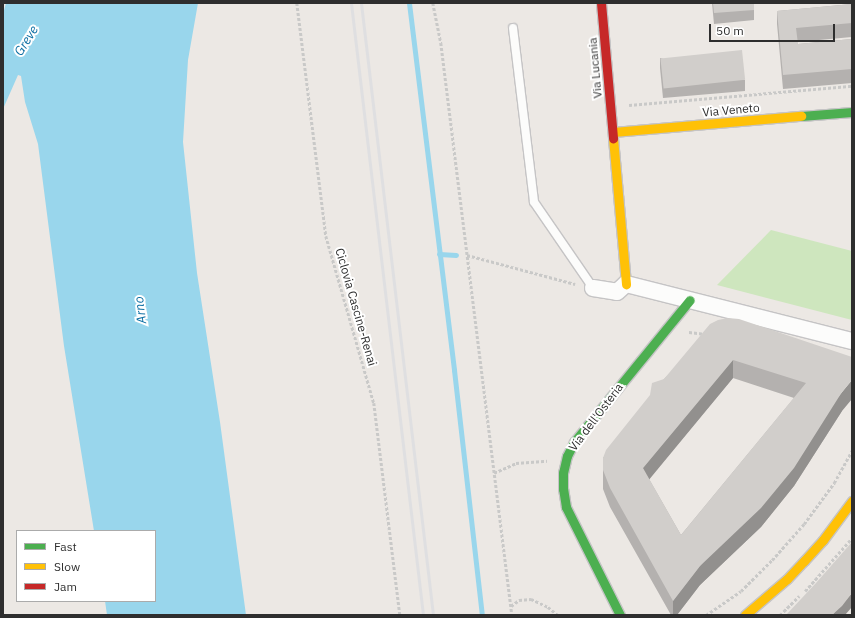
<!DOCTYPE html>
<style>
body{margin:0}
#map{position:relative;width:855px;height:618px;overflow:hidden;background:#ece8e4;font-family:"IBM Plex Sans",sans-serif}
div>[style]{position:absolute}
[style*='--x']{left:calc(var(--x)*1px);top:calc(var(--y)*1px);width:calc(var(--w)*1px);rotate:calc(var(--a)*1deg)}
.green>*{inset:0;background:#cee6be}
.water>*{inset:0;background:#99d6ec}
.stream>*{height:5px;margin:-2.5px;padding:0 2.5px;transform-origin:2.5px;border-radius:2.5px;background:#99d6ec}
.path>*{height:2.5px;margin-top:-1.25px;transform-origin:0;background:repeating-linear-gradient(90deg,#c9c9c8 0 3px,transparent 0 5px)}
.roads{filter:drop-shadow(1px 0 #c5c4c5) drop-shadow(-1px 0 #c5c4c5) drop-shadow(0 1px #c5c4c5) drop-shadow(0 -1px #c5c4c5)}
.lane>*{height:8px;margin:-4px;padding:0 4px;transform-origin:4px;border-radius:4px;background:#fcfcfb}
.street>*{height:16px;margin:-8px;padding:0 8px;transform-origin:8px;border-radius:8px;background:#fcfcfb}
.fast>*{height:9px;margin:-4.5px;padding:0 4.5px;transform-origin:4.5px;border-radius:4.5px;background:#4caf50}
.slow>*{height:9px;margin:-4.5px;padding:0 4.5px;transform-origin:4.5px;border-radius:4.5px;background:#ffc107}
.jam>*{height:9px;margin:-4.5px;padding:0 4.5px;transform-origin:4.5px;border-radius:4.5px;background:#c62828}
.rail>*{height:3px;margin:-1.5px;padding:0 1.5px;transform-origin:1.5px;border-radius:1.5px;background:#dfdfe1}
.wall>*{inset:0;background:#b4b1af}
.shaded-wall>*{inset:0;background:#92908e}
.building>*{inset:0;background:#d1cecb;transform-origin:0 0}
span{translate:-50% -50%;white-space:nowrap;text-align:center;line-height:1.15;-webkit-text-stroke:4px #fff;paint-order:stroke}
.street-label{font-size:12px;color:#2e2e2e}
.water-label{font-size:13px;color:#0d6fa3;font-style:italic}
.frame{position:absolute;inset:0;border:4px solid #2e2e2e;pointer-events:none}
.legend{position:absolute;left:16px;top:530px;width:140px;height:72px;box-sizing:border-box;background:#fff;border:1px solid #ababab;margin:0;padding:5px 7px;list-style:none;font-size:12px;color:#2e2e2e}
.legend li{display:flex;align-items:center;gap:8px;height:20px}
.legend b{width:20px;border:1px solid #ababab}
.scale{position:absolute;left:709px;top:24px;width:126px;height:18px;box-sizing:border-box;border:2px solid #2e2e2e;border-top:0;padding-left:5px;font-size:12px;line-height:14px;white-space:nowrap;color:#2e2e2e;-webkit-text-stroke:3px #fff;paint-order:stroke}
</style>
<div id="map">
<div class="green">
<div style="clip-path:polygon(771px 230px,852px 251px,852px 320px,717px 285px)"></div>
</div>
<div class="water">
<div style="clip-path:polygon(6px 3px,198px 3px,188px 60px,183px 142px,197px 273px,220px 422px,246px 615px,107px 615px,105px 601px,155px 601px,155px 531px,94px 531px,64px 346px,38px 144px,25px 102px,21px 76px,18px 75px,3px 109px,3px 14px)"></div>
</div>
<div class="stream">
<div style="--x:409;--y:3;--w:370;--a:83"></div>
<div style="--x:454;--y:370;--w:247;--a:83.5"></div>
<div style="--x:439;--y:254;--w:17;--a:3"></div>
</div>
<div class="path">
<div style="--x:297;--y:3;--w:235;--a:82.9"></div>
<div style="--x:326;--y:236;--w:174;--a:74"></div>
<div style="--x:374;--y:403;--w:214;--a:83"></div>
<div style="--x:433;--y:3;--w:41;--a:78.7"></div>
<div style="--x:441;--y:43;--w:576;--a:82.92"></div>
<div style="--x:629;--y:105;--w:224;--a:-4.9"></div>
<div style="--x:467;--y:255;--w:112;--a:15"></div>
<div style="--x:689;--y:332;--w:17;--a:7"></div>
<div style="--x:494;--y:473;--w:24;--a:-24"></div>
<div style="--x:516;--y:463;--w:31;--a:-4"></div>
<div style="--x:805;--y:591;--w:71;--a:-48.4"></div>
<div style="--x:511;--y:606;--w:10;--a:-37"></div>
<div style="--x:519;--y:600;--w:12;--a:-5"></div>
<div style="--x:531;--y:599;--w:19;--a:25"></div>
<div style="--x:548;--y:607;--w:13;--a:39"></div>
<div style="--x:706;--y:615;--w:42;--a:-34.4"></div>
<div style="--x:741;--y:591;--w:44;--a:-45"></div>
<div style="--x:772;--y:560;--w:48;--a:-48.4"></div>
<div style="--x:804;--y:524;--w:51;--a:-53.8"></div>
<div style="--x:834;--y:483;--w:37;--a:-61"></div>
<div style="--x:780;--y:615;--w:27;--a:-45"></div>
</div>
<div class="roads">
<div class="lane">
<div style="--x:513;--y:28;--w:175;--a:83.1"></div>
<div style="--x:534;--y:202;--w:104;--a:55.5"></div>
</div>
<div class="street">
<div style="--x:593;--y:288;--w:24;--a:9"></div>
<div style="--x:617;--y:292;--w:12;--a:-42"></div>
<div style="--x:626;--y:284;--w:233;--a:14.2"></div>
</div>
<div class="fast">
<div style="--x:801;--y:116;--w:51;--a:-4.5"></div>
<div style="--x:620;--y:615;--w:121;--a:-116.6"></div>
<div style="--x:566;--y:507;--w:18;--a:-99"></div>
<div style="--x:563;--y:489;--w:16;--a:-90"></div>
<div style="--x:563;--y:473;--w:17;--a:-77"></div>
<div style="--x:567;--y:456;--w:16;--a:-63"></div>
<div style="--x:574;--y:442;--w:183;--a:-50.8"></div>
</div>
<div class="slow">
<div style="--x:613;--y:132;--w:189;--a:-4.9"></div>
<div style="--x:613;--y:138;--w:147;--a:84.9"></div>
<div style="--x:745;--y:615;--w:55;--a:-40.6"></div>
<div style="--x:787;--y:579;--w:25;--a:-47"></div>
<div style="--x:804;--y:561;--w:28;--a:-48"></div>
<div style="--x:823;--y:540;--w:49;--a:-53.4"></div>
</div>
<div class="jam">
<div style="--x:601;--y:3;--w:136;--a:84.9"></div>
</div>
</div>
<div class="rail">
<div style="--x:351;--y:3;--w:616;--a:83.29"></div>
<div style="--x:361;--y:3;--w:616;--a:83.29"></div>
</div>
<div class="wall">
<div style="clip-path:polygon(712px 3px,754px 3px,754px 20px,714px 24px)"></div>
<div style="clip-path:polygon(852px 4px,852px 37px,797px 42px,798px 44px,852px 39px,852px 83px,783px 89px,777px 24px,777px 11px)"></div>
<div style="clip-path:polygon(660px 58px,745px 80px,745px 91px,663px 98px,660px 68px)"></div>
<div style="clip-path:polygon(evenodd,728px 318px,842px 411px,794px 486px,761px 527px,700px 585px,677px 615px,671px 615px,610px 507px,603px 489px,603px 458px,664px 379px,728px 318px,733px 378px,794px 398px,681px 535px,649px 479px,733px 378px)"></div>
</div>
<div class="shaded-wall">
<div style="clip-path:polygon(733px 360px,733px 378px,643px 487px,643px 468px)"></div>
<div style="clip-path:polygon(852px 380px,852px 399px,842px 411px,794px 486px,761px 527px,700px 585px,677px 615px,673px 615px,673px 601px,700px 566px)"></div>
<div style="clip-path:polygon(852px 593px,852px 607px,845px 615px,832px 615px)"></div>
</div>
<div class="building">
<div style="clip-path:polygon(713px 3px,754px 3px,754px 10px,714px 13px)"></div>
<div style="clip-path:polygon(852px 4px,852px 23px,796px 28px,798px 44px,852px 39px,852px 69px,783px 75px,777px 11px)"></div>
<div style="left:742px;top:50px;width:30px;height:82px;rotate:84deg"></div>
<div style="clip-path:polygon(evenodd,728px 318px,739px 319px,852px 357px,852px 380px,842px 392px,794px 468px,761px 508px,700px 566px,673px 601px,610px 488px,603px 470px,603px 458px,606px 450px,650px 395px,652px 383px,664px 379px,710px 324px,718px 320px,728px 318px,733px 360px,806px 383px,681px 535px,643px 468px,733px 360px)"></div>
<div style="clip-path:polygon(852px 542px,852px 593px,842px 606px,832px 615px,786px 615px,816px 583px)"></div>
</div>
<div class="street-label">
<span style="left:595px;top:68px;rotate:-95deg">Via Lucania</span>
<span style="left:731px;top:110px;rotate:-5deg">Via Veneto</span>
<span style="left:356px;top:307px;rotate:74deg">Ciclovia Cascine-Renai</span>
<span style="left:596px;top:417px;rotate:-53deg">Via dell'Osteria</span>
</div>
<div class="water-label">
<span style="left:27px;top:41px;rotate:-58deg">Greve</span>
<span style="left:141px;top:310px;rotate:-97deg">Arno</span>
</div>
<div class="frame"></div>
<ul class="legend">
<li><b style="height:5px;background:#4caf50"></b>Fast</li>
<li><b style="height:5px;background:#ffc107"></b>Slow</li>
<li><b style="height:5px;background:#c62828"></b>Jam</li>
</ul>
<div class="scale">50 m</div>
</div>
